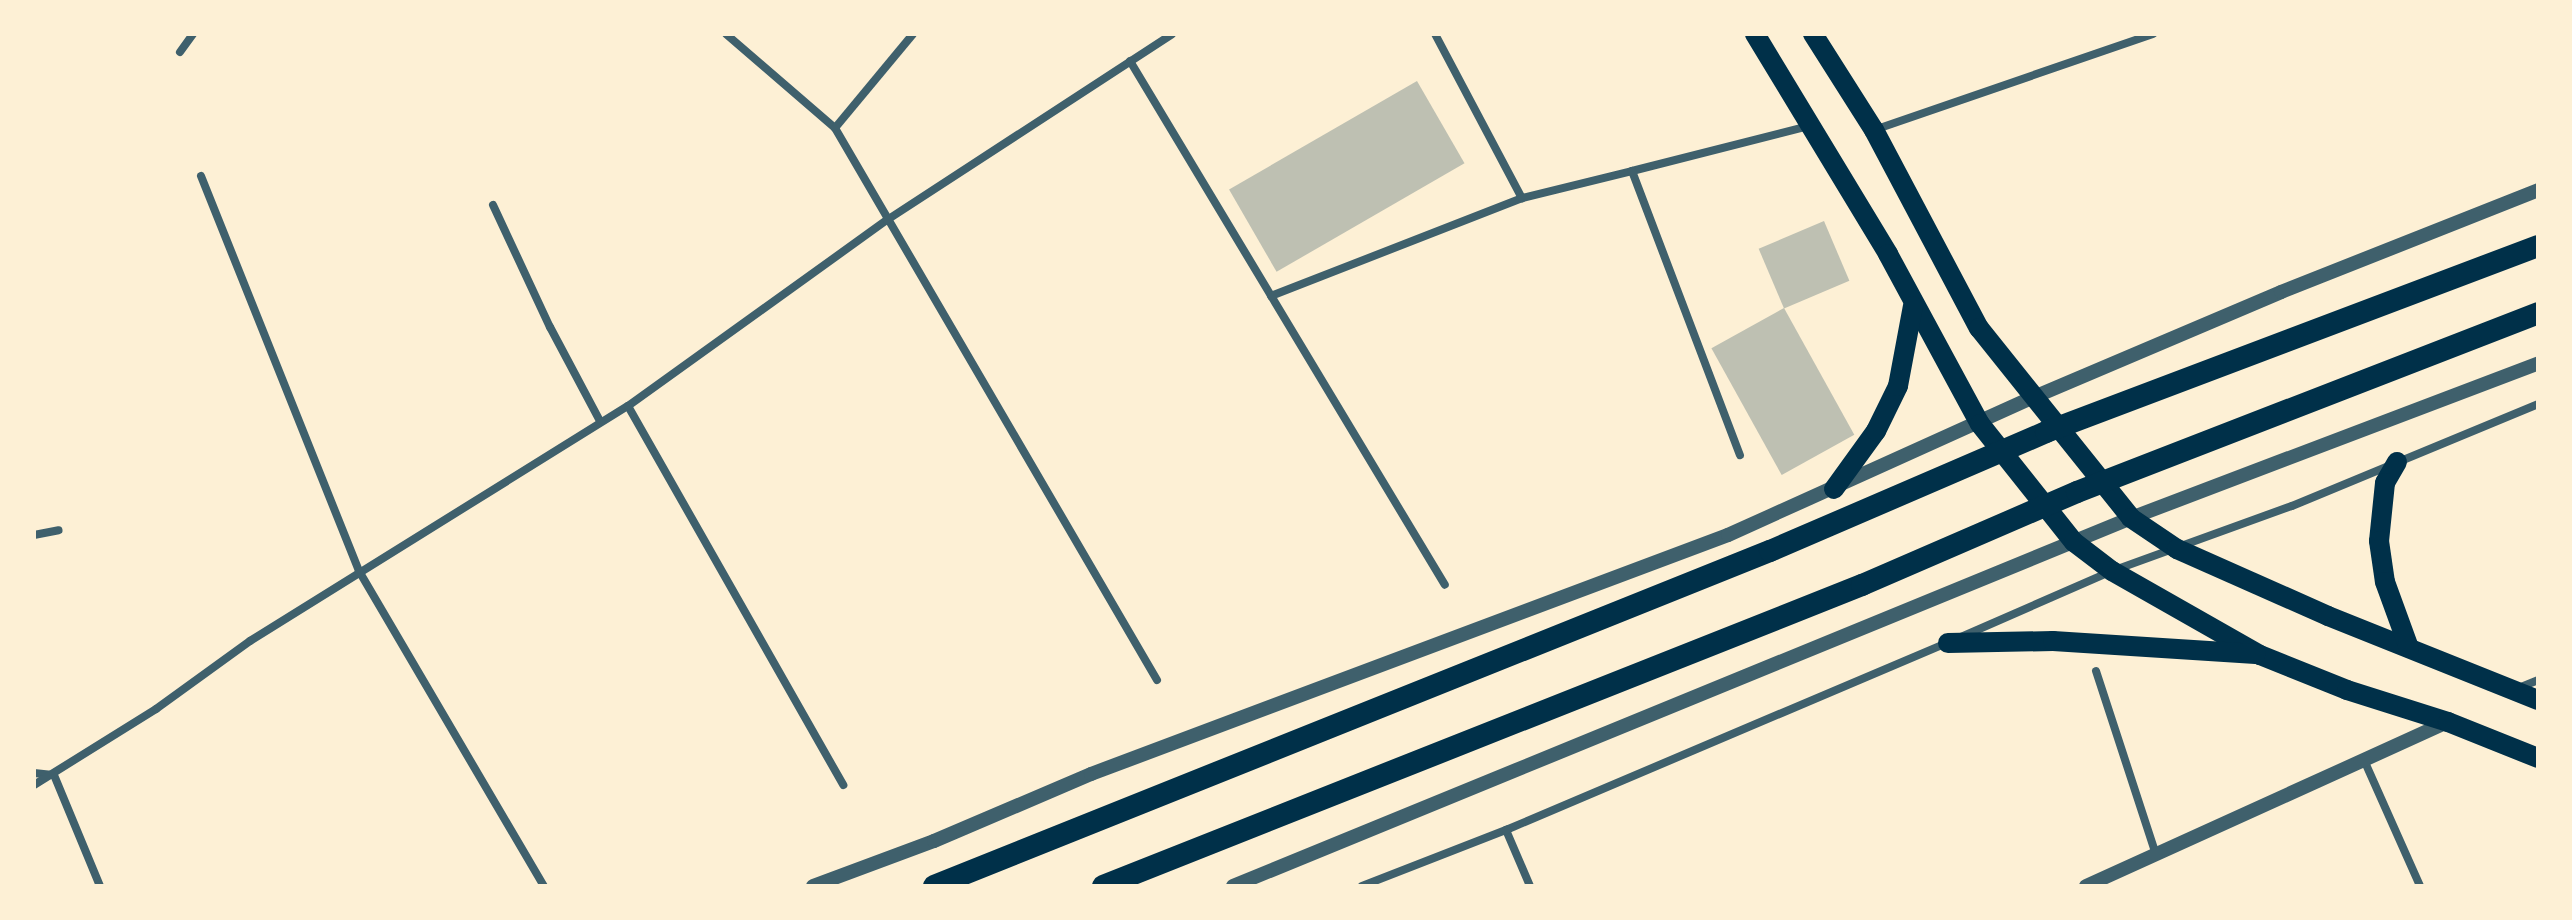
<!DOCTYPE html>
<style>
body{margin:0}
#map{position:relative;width:2572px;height:920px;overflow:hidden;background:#fdf0d5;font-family:Quicksand,sans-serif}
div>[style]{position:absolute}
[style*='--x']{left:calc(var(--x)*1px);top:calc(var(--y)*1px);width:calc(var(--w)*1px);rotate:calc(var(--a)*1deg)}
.building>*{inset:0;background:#bec0b2;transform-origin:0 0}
.minor>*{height:8px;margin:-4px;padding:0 4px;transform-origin:4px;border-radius:4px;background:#3f606c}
.tertiary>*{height:14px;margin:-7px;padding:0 7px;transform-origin:7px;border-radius:7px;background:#3f606c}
.primary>*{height:20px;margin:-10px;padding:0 10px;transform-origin:10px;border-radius:10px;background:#003049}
.trunk>*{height:22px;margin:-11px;padding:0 11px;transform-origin:11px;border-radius:11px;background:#003049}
span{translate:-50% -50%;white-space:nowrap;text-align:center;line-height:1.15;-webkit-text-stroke:8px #fdf0d5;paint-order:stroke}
.frame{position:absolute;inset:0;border:36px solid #fdf0d5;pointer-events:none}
</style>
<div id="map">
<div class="building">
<div style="left:1417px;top:81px;width:95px;height:217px;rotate:60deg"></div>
<div style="left:1824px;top:221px;width:65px;height:71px;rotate:67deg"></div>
<div style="left:1784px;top:308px;width:145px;height:83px;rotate:61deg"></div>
</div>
<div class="minor">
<div style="--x:726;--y:34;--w:144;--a:40.8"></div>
<div style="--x:835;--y:128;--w:639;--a:59.74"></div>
<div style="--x:1435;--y:34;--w:186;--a:62.1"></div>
<div style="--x:180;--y:52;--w:22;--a:-54"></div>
<div style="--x:1130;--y:61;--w:611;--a:58.99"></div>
<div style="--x:835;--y:128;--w:122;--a:-50.3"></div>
<div style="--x:1874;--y:130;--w:295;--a:-19"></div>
<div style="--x:1632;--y:171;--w:183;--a:-14.3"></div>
<div style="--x:201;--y:176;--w:425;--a:68.2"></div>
<div style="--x:359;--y:571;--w:365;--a:59.6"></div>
<div style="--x:493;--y:205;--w:135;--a:65"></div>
<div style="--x:550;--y:327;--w:106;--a:62"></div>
<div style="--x:1271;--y:296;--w:269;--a:-21.3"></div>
<div style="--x:1522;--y:198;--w:113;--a:-13.8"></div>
<div style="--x:1632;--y:171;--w:304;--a:69.2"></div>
<div style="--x:628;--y:406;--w:436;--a:60.4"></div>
<div style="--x:34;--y:535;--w:25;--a:-11"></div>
<div style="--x:1961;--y:637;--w:165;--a:-23.6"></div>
<div style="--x:2112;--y:571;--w:191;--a:-19.9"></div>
<div style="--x:2292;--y:506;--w:266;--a:-22.5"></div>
<div style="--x:2096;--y:671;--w:194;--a:71.9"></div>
<div style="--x:2516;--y:689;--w:24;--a:-22"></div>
<div style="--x:2364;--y:760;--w:138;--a:66"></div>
<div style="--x:34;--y:773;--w:19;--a:6"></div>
<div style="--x:54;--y:775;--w:120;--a:67.5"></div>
<div style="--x:34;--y:785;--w:144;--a:-31.9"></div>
<div style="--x:156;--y:709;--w:116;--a:-35.9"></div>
<div style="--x:250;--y:641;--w:445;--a:-31.9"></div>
<div style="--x:628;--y:406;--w:319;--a:-35.7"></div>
<div style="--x:887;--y:220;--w:340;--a:-33.1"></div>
<div style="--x:1506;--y:830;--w:61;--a:66.8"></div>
<div style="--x:1362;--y:886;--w:155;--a:-21.3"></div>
<div style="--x:1506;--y:830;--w:481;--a:-23"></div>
</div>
<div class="tertiary">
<div style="--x:813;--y:886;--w:129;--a:-20.4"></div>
<div style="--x:934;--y:841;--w:171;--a:-23.1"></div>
<div style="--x:1091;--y:774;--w:680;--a:-20.57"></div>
<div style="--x:1728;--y:535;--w:336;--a:-24.3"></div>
<div style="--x:2034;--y:397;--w:268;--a:-23"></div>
<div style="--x:2281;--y:292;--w:277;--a:-21.6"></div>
<div style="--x:1233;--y:886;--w:970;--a:-22.28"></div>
<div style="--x:2131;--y:518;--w:436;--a:-20.8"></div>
<div style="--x:2086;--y:886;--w:397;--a:-24.4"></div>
</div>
<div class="primary">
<div style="--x:1755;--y:34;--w:257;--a:58.8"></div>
<div style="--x:1888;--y:254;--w:193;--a:61.6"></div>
<div style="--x:1980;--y:424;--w:151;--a:51.5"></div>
<div style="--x:2074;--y:542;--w:48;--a:37.3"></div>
<div style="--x:2112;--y:571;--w:170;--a:29.6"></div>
<div style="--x:2260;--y:655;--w:94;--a:21.9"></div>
<div style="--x:2347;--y:690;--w:106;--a:17.6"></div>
<div style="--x:2448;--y:722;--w:97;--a:21.8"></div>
<div style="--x:1813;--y:34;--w:114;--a:57.6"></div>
<div style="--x:1874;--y:130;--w:224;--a:62.1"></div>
<div style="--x:1979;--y:328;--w:243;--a:51.3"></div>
<div style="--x:2131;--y:518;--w:55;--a:34"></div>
<div style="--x:2177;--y:549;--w:165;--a:23.9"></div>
<div style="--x:2328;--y:616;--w:226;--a:21.8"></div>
<div style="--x:2397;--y:462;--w:24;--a:120"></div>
<div style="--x:2385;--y:483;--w:58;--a:95.9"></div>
<div style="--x:2379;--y:541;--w:41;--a:81.7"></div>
<div style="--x:2385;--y:582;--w:70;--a:70"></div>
<div style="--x:1834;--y:489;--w:72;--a:-54.1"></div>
<div style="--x:1876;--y:431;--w:50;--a:-63.9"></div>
<div style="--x:1898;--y:386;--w:81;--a:-79.4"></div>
<div style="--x:1948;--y:643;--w:105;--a:-1.1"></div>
<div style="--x:2053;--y:641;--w:203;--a:3.7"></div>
</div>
<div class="trunk">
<div style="--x:934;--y:886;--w:901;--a:-21.84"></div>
<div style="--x:1770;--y:551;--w:301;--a:-23.3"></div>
<div style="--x:2046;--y:432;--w:526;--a:-20.71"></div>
<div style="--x:1103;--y:886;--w:817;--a:-21.63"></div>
<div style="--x:1862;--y:585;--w:234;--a:-23.4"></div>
<div style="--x:2077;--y:492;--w:495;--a:-21.2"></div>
</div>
<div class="frame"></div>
</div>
